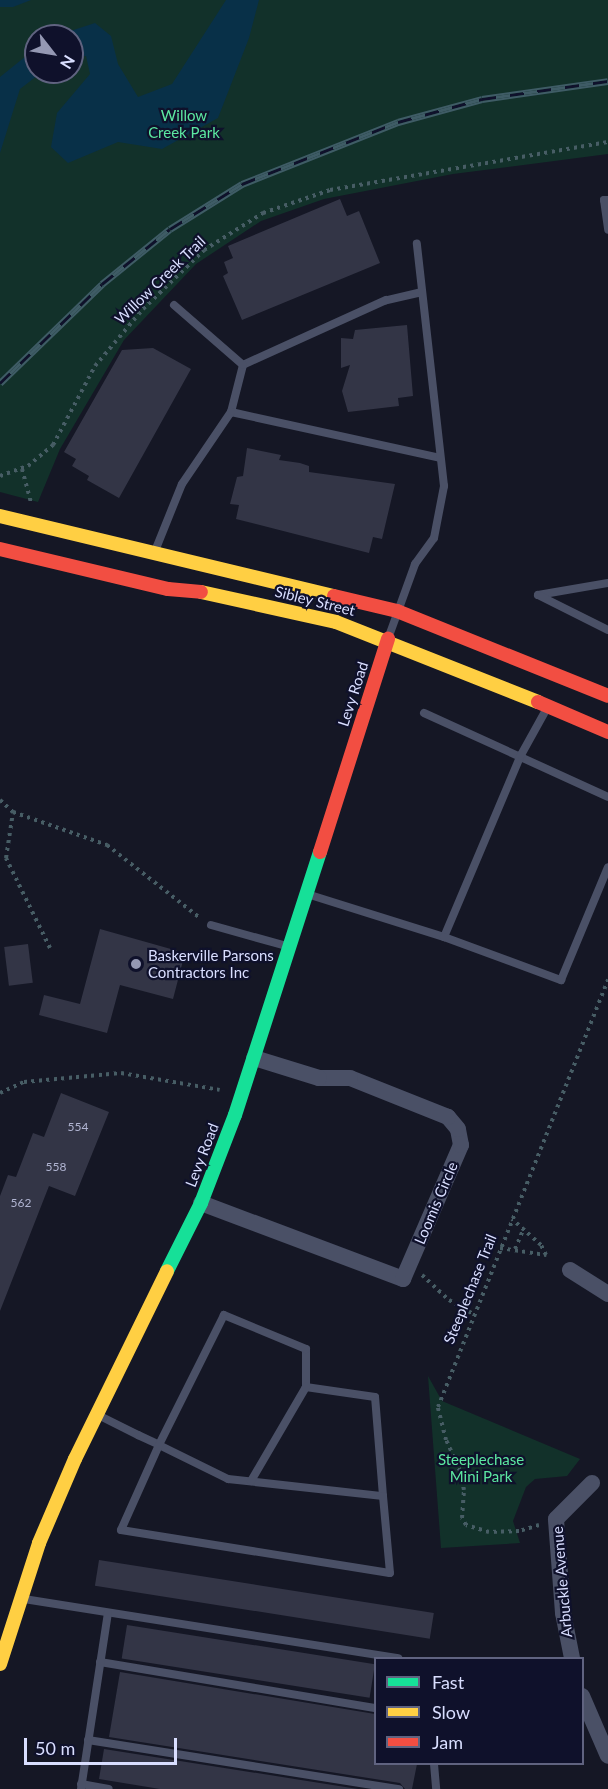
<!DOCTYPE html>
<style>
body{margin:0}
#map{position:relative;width:608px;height:1789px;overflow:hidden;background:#151725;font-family:Lato,sans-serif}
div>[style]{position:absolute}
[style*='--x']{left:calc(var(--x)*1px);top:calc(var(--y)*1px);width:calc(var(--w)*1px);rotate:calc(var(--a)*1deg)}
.green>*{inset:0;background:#12312a}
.water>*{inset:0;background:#083048}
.building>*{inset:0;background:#333546;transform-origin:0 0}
.path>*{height:4px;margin-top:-2px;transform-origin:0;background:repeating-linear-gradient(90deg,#475d65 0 3px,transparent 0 7.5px)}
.lane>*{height:8px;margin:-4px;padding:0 4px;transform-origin:4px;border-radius:4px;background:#4a5066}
.street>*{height:16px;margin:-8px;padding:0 8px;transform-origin:8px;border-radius:8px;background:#4a5066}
.fast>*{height:14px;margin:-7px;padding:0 7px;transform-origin:7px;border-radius:7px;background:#16e098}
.slow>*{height:14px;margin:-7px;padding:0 7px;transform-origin:7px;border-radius:7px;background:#ffcf43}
.jam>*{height:14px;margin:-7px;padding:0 7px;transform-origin:7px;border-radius:7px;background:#f24e42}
.rail>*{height:7px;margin-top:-3.5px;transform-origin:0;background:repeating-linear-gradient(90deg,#0f112b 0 14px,#3f5c66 0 28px);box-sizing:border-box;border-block:2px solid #3f5c66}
.dots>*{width:16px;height:16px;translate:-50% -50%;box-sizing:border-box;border:3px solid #0f112b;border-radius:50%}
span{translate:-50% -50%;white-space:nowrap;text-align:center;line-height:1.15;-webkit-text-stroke:4.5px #0f112b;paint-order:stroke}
.number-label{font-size:12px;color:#b0b4d1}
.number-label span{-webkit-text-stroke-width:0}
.park-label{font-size:15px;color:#5ce8a1}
.street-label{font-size:15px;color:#d9deff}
.poi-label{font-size:15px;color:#d9deff}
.left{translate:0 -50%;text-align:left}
.legend{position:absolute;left:374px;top:1657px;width:210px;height:108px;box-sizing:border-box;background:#0f112b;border:2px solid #606380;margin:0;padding:8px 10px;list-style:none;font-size:18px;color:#d9deff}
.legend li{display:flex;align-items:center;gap:12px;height:30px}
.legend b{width:30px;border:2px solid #606380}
.north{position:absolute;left:24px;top:24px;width:60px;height:60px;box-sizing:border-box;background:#0f112b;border:2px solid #606380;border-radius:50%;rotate:121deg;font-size:16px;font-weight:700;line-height:24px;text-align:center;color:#d9deff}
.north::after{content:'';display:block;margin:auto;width:21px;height:27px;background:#9498b3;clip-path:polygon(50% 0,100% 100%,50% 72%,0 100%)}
.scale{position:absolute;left:24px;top:1738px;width:153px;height:27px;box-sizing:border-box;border:3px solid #d9deff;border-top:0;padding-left:8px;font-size:18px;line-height:21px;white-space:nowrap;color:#d9deff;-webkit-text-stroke:4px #0f112b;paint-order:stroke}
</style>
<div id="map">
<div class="green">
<div style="clip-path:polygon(evenodd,0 0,608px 0,608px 154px,453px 174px,324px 199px,261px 221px,196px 264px,124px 340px,60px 449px,38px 502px,0 492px,0 0,36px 36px,72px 36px,72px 72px,36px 72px,36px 36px)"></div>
<div style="clip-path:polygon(428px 1376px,442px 1401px,580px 1459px,567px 1476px,535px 1479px,526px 1487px,513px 1521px,520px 1543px,441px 1548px)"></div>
</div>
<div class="water">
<div style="clip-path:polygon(0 0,31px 0,13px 7px,0 7px)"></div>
<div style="clip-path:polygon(226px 0,259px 0,249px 38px,218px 118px,162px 149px,118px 142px,68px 163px,51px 147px,57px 113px,90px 74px,86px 56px,72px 58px,72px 36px,55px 36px,95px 23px,111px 36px,118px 64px,138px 97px,172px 84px)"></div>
<div style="clip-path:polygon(36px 48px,36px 72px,42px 72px,20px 89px,0 153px,0 77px)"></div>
</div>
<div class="building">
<div style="clip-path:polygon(340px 199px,347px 216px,359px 211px,380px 263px,242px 320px,223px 276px,228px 273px,224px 262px,233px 258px,228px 246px)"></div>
<div style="clip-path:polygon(407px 325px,413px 396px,398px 398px,399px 406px,348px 412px,342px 391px,350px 365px,341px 368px,341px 338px,353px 339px,355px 330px)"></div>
<div style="clip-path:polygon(153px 348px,191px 369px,119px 498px,87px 480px,89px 476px,72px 466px,76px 459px,64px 452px,122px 350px)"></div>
<div style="clip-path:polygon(247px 448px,281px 455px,279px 460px,300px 463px,309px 466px,309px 472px,395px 484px,382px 539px,373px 537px,369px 553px,236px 519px,239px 505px,230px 504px,237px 477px,243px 476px)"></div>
<div style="clip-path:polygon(100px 929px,185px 953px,173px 999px,120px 985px,107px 1033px,39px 1015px,44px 995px,80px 1004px)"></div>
<div style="left:28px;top:944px;width:39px;height:24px;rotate:83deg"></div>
<div style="clip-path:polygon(61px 1093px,109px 1112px,75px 1196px,49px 1186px,0 1311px,0 1196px,8px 1175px,16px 1177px,33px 1133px,44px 1137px)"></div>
<div style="left:99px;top:1560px;width:339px;height:26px;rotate:9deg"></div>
<div style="left:127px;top:1625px;width:251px;height:34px;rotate:9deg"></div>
<div style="clip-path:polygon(120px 1672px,375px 1714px,375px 1764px,417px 1764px,412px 1789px,405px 1789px,400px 1783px,109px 1737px)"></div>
<div style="clip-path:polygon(104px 1749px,358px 1789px,160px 1789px,99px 1779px)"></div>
</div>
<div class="path">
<div style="--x:22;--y:469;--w:35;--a:75"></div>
<div style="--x:0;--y:476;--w:30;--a:-20"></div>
<div style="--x:28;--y:466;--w:33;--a:-40"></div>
<div style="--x:53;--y:445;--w:89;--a:-62"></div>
<div style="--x:95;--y:366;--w:75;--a:-49.9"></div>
<div style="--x:143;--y:309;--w:85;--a:-44"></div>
<div style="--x:204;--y:250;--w:70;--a:-32.1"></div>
<div style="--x:263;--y:213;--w:71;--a:-18.9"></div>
<div style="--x:330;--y:190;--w:282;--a:-9.8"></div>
<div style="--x:0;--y:800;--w:18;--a:43"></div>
<div style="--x:50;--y:948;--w:100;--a:-116.1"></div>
<div style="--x:6;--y:858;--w:47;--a:-81.3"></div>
<div style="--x:13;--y:812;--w:100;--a:19.3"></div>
<div style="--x:107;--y:845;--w:118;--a:38.1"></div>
<div style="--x:0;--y:1093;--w:26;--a:-25"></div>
<div style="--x:24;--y:1082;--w:97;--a:-5.3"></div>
<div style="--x:121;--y:1073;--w:100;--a:9.7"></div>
<div style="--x:500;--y:1248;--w:47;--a:8.7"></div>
<div style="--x:546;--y:1255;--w:11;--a:-117"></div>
<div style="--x:541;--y:1245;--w:39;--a:-138"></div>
<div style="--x:515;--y:1249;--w:21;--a:-67"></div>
<div style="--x:422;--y:1275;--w:37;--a:43"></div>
<div style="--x:449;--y:1300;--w:28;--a:30"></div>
<div style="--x:539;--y:1525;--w:21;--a:163"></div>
<div style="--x:519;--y:1531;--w:30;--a:178"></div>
<div style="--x:489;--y:1532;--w:24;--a:-163"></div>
<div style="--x:466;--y:1525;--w:8;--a:-120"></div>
<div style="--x:462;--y:1518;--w:28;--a:-86"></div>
<div style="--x:464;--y:1490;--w:19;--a:-102"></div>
<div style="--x:460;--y:1471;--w:34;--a:-114"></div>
<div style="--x:446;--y:1440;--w:34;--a:-104"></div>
<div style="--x:438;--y:1407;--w:460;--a:-68.3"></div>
</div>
<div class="lane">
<div style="--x:608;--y:200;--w:4;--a:180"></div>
<div style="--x:604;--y:200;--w:30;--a:82"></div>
<div style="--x:422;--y:292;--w:37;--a:167"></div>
<div style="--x:386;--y:300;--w:157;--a:155.6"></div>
<div style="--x:243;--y:365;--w:49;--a:104.3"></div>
<div style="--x:231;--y:412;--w:214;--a:12.4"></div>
<div style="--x:174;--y:305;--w:91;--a:41"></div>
<div style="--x:155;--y:551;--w:72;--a:-68.1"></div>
<div style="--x:182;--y:484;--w:87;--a:-55.8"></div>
<div style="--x:608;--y:583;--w:71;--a:170.3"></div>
<div style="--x:538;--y:595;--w:78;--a:26.6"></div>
<div style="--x:389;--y:636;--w:77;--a:-70.1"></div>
<div style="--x:415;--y:564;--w:32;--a:-54"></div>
<div style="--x:434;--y:538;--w:53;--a:-79.1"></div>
<div style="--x:444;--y:486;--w:244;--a:-96.4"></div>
<div style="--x:424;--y:713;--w:202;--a:24.5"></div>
<div style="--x:307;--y:894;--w:144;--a:17.4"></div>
<div style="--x:444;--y:937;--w:198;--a:-67.1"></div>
<div style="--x:521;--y:755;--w:54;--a:-61"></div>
<div style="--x:211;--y:925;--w:78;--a:15.6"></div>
<div style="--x:444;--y:937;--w:125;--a:20.2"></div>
<div style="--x:561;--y:980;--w:122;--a:-67.4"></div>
<div style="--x:98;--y:1415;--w:45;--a:26.6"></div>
<div style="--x:138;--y:1435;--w:23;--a:25"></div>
<div style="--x:159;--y:1445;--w:77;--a:26.2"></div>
<div style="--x:228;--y:1479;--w:156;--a:6.3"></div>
<div style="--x:383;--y:1496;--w:99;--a:-94.6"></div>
<div style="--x:375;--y:1397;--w:70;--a:-171.8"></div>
<div style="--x:306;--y:1387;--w:38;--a:-90"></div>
<div style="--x:306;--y:1349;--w:89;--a:-157.5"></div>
<div style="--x:224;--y:1315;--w:145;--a:116.6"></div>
<div style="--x:159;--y:1445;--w:93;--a:114.1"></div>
<div style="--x:121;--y:1530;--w:272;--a:9.1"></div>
<div style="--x:390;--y:1573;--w:77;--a:-95.2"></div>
<div style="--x:251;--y:1481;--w:109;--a:-59.7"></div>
<div style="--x:24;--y:1599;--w:379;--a:9"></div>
<div style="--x:100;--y:1662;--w:280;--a:9.5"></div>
<div style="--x:88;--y:1740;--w:315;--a:9"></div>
<div style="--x:434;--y:1764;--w:25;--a:85"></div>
<div style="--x:81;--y:1784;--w:28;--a:10"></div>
<div style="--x:81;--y:1789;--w:178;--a:-81.3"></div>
</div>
<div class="street">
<div style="--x:201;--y:1203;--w:216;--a:20.6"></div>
<div style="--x:403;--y:1279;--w:146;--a:-66.6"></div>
<div style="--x:461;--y:1145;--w:16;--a:-101"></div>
<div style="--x:458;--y:1129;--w:16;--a:-130"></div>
<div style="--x:448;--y:1117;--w:105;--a:-158.3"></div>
<div style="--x:350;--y:1078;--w:31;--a:180"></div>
<div style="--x:319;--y:1078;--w:68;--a:-162.9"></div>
<div style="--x:570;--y:1270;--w:45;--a:32.3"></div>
<div style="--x:572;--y:1658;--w:46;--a:-101.3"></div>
<div style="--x:563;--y:1613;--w:94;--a:-94.3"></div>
<div style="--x:556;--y:1519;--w:51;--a:-45"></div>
<div style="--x:582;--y:1696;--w:65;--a:66.6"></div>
</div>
<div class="fast">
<div style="--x:167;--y:1271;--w:76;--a:-63.4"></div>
<div style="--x:201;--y:1203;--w:94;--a:-68.9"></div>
<div style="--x:235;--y:1115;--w:276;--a:-72.1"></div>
</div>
<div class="slow">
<div style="--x:0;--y:516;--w:343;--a:13.5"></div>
<div style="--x:201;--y:592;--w:138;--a:12.5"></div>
<div style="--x:336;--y:622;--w:217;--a:21.6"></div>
<div style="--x:0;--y:1664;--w:127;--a:-72.1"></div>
<div style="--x:39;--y:1543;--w:91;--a:-66.8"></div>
<div style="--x:75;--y:1459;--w:209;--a:-63.9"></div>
</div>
<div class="jam">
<div style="--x:0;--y:549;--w:173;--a:13.4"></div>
<div style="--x:168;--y:589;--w:33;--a:5"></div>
<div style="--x:334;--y:596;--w:65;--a:13.4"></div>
<div style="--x:397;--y:611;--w:227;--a:21.9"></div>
<div style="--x:538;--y:702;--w:76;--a:23.2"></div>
<div style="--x:320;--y:852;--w:224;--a:-72.3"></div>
</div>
<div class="rail">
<div style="--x:0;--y:383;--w:142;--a:-44.1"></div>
<div style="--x:102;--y:284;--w:87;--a:-39"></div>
<div style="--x:170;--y:229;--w:85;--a:-32"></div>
<div style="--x:242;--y:184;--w:168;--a:-21.7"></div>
<div style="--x:398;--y:122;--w:87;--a:-15.3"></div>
<div style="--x:482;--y:99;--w:127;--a:-8.1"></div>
</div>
<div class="dots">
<div style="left:136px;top:964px;background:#9498b3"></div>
</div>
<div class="number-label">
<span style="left:78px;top:1127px">554</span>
<span style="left:56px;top:1167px">558</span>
<span style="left:21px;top:1203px">562</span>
</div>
<div class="park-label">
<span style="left:184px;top:124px">Willow<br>Creek Park</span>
<span style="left:481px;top:1468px">Steeplechase<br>Mini Park</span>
</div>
<div class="street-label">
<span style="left:160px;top:280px;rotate:-44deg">Willow Creek Trail</span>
<span style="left:315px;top:601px;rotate:14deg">Sibley Street</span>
<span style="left:353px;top:694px;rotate:-72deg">Levy Road</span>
<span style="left:202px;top:1155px;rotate:-69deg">Levy Road</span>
<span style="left:436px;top:1203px;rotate:-67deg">Loomis Circle</span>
<span style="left:470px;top:1289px;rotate:-68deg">Steeplechase Trail</span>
<span style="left:562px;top:1582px;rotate:-95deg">Arbuckle Avenue</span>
</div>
<div class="poi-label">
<span class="left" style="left:148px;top:964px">Baskerville Parsons<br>Contractors Inc</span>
</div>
<ul class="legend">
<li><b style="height:8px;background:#16e098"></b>Fast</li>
<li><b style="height:8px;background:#ffcf43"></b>Slow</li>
<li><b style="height:8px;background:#f24e42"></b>Jam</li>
</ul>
<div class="north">N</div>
<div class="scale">50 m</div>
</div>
